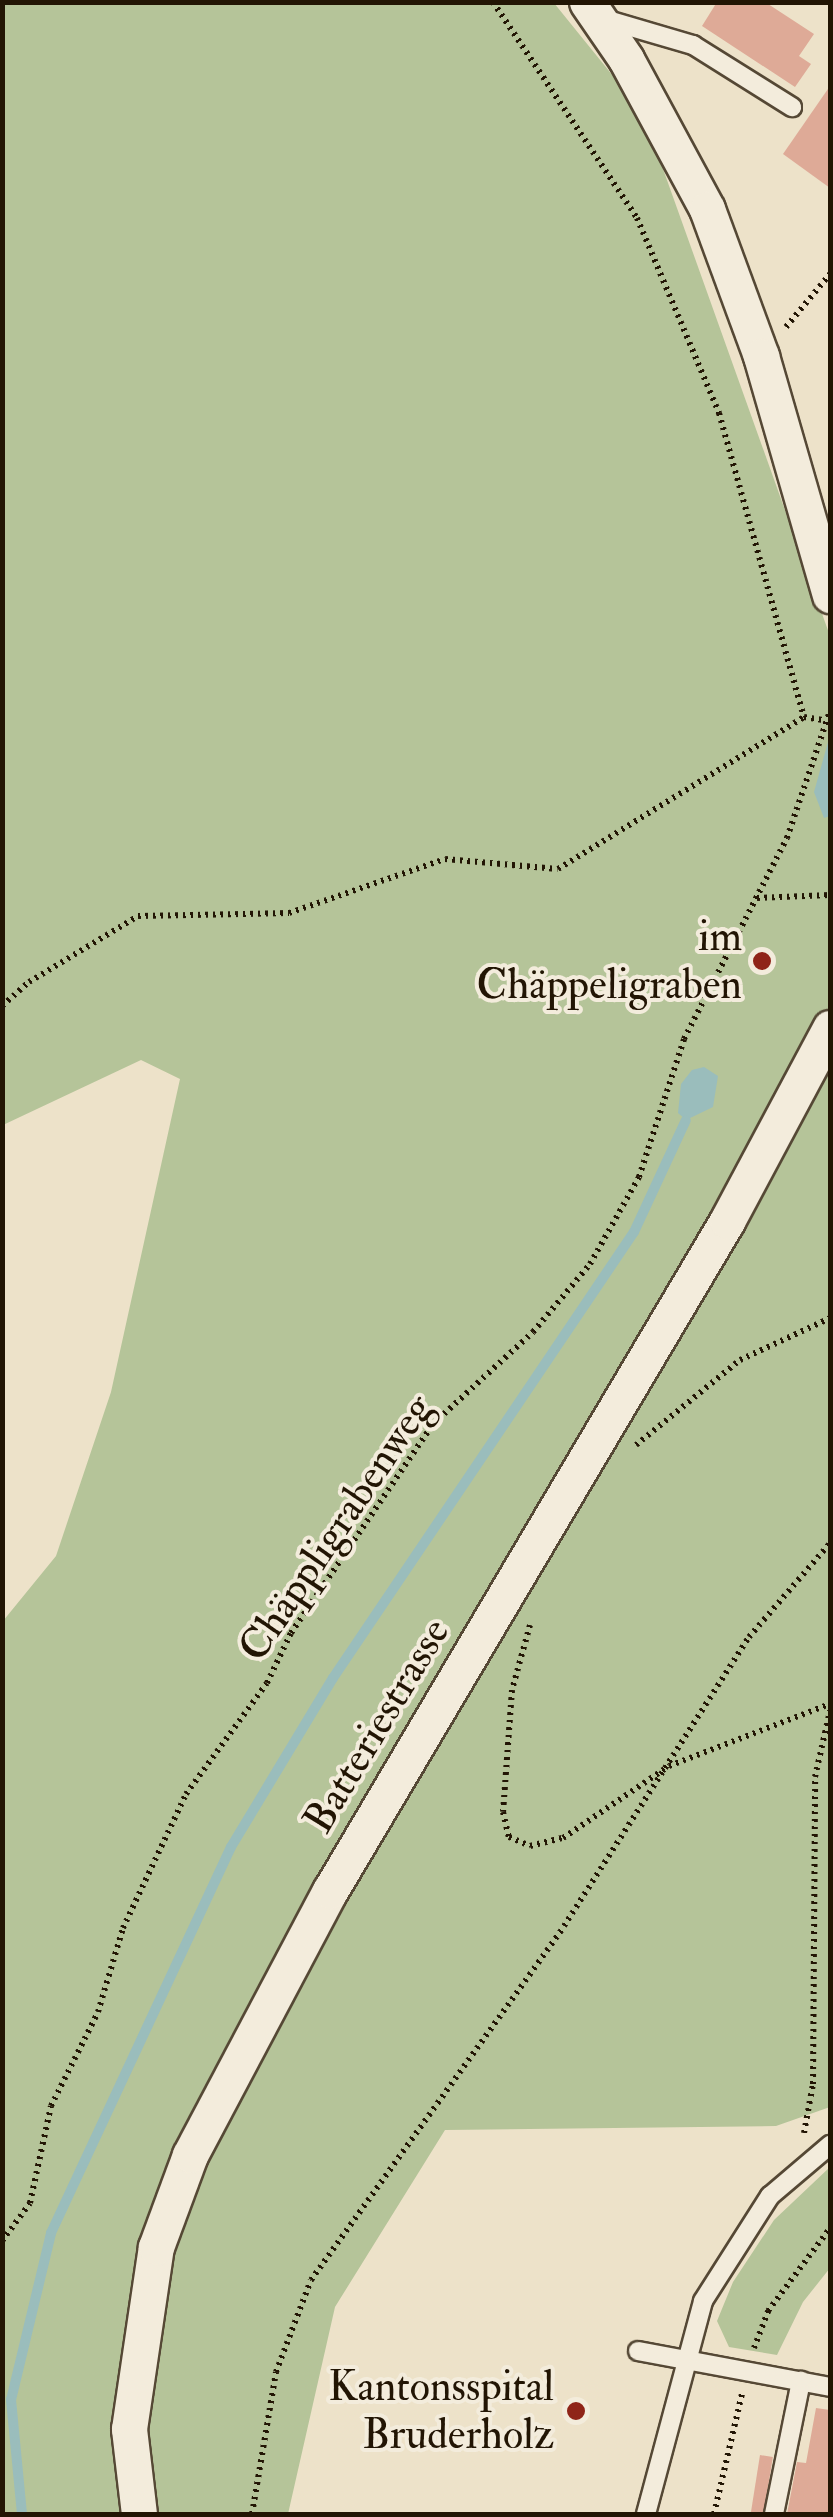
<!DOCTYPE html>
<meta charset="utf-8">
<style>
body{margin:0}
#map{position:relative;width:833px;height:2517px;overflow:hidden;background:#ede2c9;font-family:"IM FELL Double Pica",serif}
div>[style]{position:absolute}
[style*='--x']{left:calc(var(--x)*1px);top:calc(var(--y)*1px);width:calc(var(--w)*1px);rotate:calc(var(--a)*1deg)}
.green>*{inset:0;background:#b5c499}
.water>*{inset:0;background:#9abdbc}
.stream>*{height:10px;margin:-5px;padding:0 5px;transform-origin:5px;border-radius:5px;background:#9abdbc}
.building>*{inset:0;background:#deaa97;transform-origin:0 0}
.path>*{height:6px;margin-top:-3px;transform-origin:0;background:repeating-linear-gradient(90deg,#221504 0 2.5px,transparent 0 7.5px)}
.roads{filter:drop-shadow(2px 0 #554835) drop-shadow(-2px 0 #554835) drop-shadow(0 2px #554835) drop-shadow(0 -2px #554835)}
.service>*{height:18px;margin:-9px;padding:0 9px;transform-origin:9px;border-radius:9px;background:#f3ecdc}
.minor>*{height:35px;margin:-17.5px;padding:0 17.5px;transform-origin:17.5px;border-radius:17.5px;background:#f3ecdc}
.dots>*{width:28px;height:28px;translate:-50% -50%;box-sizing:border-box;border:5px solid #f3ecdc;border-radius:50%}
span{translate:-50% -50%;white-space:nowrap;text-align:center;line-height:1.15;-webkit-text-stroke:8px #f3ecdc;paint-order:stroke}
.poi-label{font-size:42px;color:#221504}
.right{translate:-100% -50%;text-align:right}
.street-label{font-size:42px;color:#221504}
.frame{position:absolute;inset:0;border:5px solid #221504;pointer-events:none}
</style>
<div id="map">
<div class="green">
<div style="clip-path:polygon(3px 3px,554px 3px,643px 113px,830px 636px,830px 2107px,776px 2126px,445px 2130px,335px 2307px,288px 2514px,3px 2514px,3px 1621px,56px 1556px,111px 1392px,180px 1079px,141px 1060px,3px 1125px)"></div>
<div style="clip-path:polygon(830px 2167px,830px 2268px,803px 2302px,777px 2355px,729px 2347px,717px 2321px,733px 2282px,774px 2220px)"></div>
</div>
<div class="water">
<div style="clip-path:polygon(830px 735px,830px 816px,824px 818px,814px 792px)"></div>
<div style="clip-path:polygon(704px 1067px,718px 1076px,713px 1107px,686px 1120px,678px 1113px,681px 1084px,692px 1070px)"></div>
</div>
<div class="stream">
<div style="--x:22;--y:2514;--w:115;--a:-95.5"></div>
<div style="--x:11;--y:2400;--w:172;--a:-76.5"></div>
<div style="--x:51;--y:2233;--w:426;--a:-65"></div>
<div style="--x:231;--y:1847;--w:197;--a:-58.9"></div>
<div style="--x:333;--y:1678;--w:538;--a:-55.99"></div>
<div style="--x:634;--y:1232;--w:123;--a:-65.1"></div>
</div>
<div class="building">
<div style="clip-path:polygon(717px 2px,765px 2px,814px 34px,799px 56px,811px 64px,795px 87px,702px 26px)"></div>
<div style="clip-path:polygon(830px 86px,830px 188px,783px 154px)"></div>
<div style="clip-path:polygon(816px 2408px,830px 2410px,830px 2514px,787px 2514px,797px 2462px,806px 2463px)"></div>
<div style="left:760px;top:2455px;width:13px;height:60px;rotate:9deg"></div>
</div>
<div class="path">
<div style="--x:493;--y:2;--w:260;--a:56.3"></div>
<div style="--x:637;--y:218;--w:212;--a:67.2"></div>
<div style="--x:719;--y:413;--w:316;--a:74.4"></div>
<div style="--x:786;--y:327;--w:69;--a:-50.3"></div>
<div style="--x:757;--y:898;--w:73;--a:-2.4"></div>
<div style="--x:2;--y:1006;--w:36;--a:-42"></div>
<div style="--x:29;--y:982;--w:127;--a:-31.2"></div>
<div style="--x:138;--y:916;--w:151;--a:-1.1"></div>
<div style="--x:289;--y:913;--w:165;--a:-19.1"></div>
<div style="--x:445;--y:859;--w:113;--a:5.1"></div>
<div style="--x:558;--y:869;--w:289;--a:-31.7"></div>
<div style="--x:804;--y:717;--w:19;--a:9"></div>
<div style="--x:636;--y:1445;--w:134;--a:-39.3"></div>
<div style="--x:740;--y:1360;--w:99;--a:-25"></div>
<div style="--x:530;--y:1625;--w:67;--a:105.5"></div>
<div style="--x:512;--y:1690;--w:122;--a:94.2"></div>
<div style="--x:503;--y:1812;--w:26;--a:77"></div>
<div style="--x:509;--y:1837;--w:23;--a:23"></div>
<div style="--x:530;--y:1846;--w:34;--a:-14"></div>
<div style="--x:563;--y:1838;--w:128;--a:-34.2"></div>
<div style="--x:669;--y:1766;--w:173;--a:-21.1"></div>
<div style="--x:804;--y:2133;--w:50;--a:-79.6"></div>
<div style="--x:813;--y:2084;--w:307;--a:-89.6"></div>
<div style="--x:815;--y:1777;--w:68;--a:-77.2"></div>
<div style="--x:2;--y:2241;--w:47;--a:-53.6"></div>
<div style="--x:30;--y:2203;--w:99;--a:-77.8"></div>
<div style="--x:51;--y:2106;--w:105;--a:-63.4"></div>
<div style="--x:98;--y:2012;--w:88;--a:-73.4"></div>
<div style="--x:123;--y:1928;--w:148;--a:-64.8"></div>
<div style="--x:186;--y:1794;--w:137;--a:-53.9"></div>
<div style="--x:267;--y:1683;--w:55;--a:-64.4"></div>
<div style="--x:291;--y:1633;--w:253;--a:-55.8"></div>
<div style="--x:433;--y:1424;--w:136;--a:-42.6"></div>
<div style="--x:533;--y:1332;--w:89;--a:-50"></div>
<div style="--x:590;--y:1264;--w:100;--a:-60.6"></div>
<div style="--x:639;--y:1177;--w:145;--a:-71.9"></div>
<div style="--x:684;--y:1039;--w:226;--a:-62.9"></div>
<div style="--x:787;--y:838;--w:134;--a:-71.3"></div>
<div style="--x:754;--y:2348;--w:40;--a:-69"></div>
<div style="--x:768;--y:2311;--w:104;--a:-53.2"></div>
<div style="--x:252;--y:2514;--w:144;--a:-80.4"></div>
<div style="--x:276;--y:2372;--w:98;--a:-69.2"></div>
<div style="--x:311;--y:2280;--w:435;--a:-54.4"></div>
<div style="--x:564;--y:1926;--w:343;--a:-57.4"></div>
<div style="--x:749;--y:1637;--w:124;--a:-49.2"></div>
<div style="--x:714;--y:2514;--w:123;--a:-76.9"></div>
</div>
<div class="roads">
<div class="service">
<div style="--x:604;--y:19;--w:93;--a:16.3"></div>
<div style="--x:693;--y:45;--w:117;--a:32.1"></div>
<div style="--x:638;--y:2351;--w:195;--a:10.6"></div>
<div style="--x:646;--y:2514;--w:220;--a:-75"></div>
<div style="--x:703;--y:2301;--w:125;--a:-57.5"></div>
<div style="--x:770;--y:2196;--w:79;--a:-40.4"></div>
<div style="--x:774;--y:2514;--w:136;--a:-78.5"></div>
</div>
<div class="minor">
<div style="--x:587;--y:2;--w:69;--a:55.6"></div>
<div style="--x:626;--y:59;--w:170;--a:61.6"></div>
<div style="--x:707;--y:209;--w:157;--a:69.8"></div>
<div style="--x:761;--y:356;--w:249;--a:73.9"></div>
<div style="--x:139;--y:2514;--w:86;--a:-96.7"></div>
<div style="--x:129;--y:2429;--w:184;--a:-81.6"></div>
<div style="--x:156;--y:2247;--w:98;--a:-69.7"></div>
<div style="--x:190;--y:2155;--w:299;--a:-62.1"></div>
<div style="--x:330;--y:1891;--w:779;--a:-59.35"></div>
<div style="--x:727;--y:1221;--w:219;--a:-61.9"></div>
</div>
</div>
<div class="dots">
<div style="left:762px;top:961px;background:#8f2418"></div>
<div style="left:576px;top:2411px;background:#8f2418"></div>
</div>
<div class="poi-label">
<span class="right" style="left:742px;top:961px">im<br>Chäppeligraben</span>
<span class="right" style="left:554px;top:2411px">Kantonsspital<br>Bruderholz</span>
</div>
<div class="street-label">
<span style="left:336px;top:1528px;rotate:-56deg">Chäppligrabenweg</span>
<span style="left:377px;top:1726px;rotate:-59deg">Batteriestrasse</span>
</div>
<div class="frame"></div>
</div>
